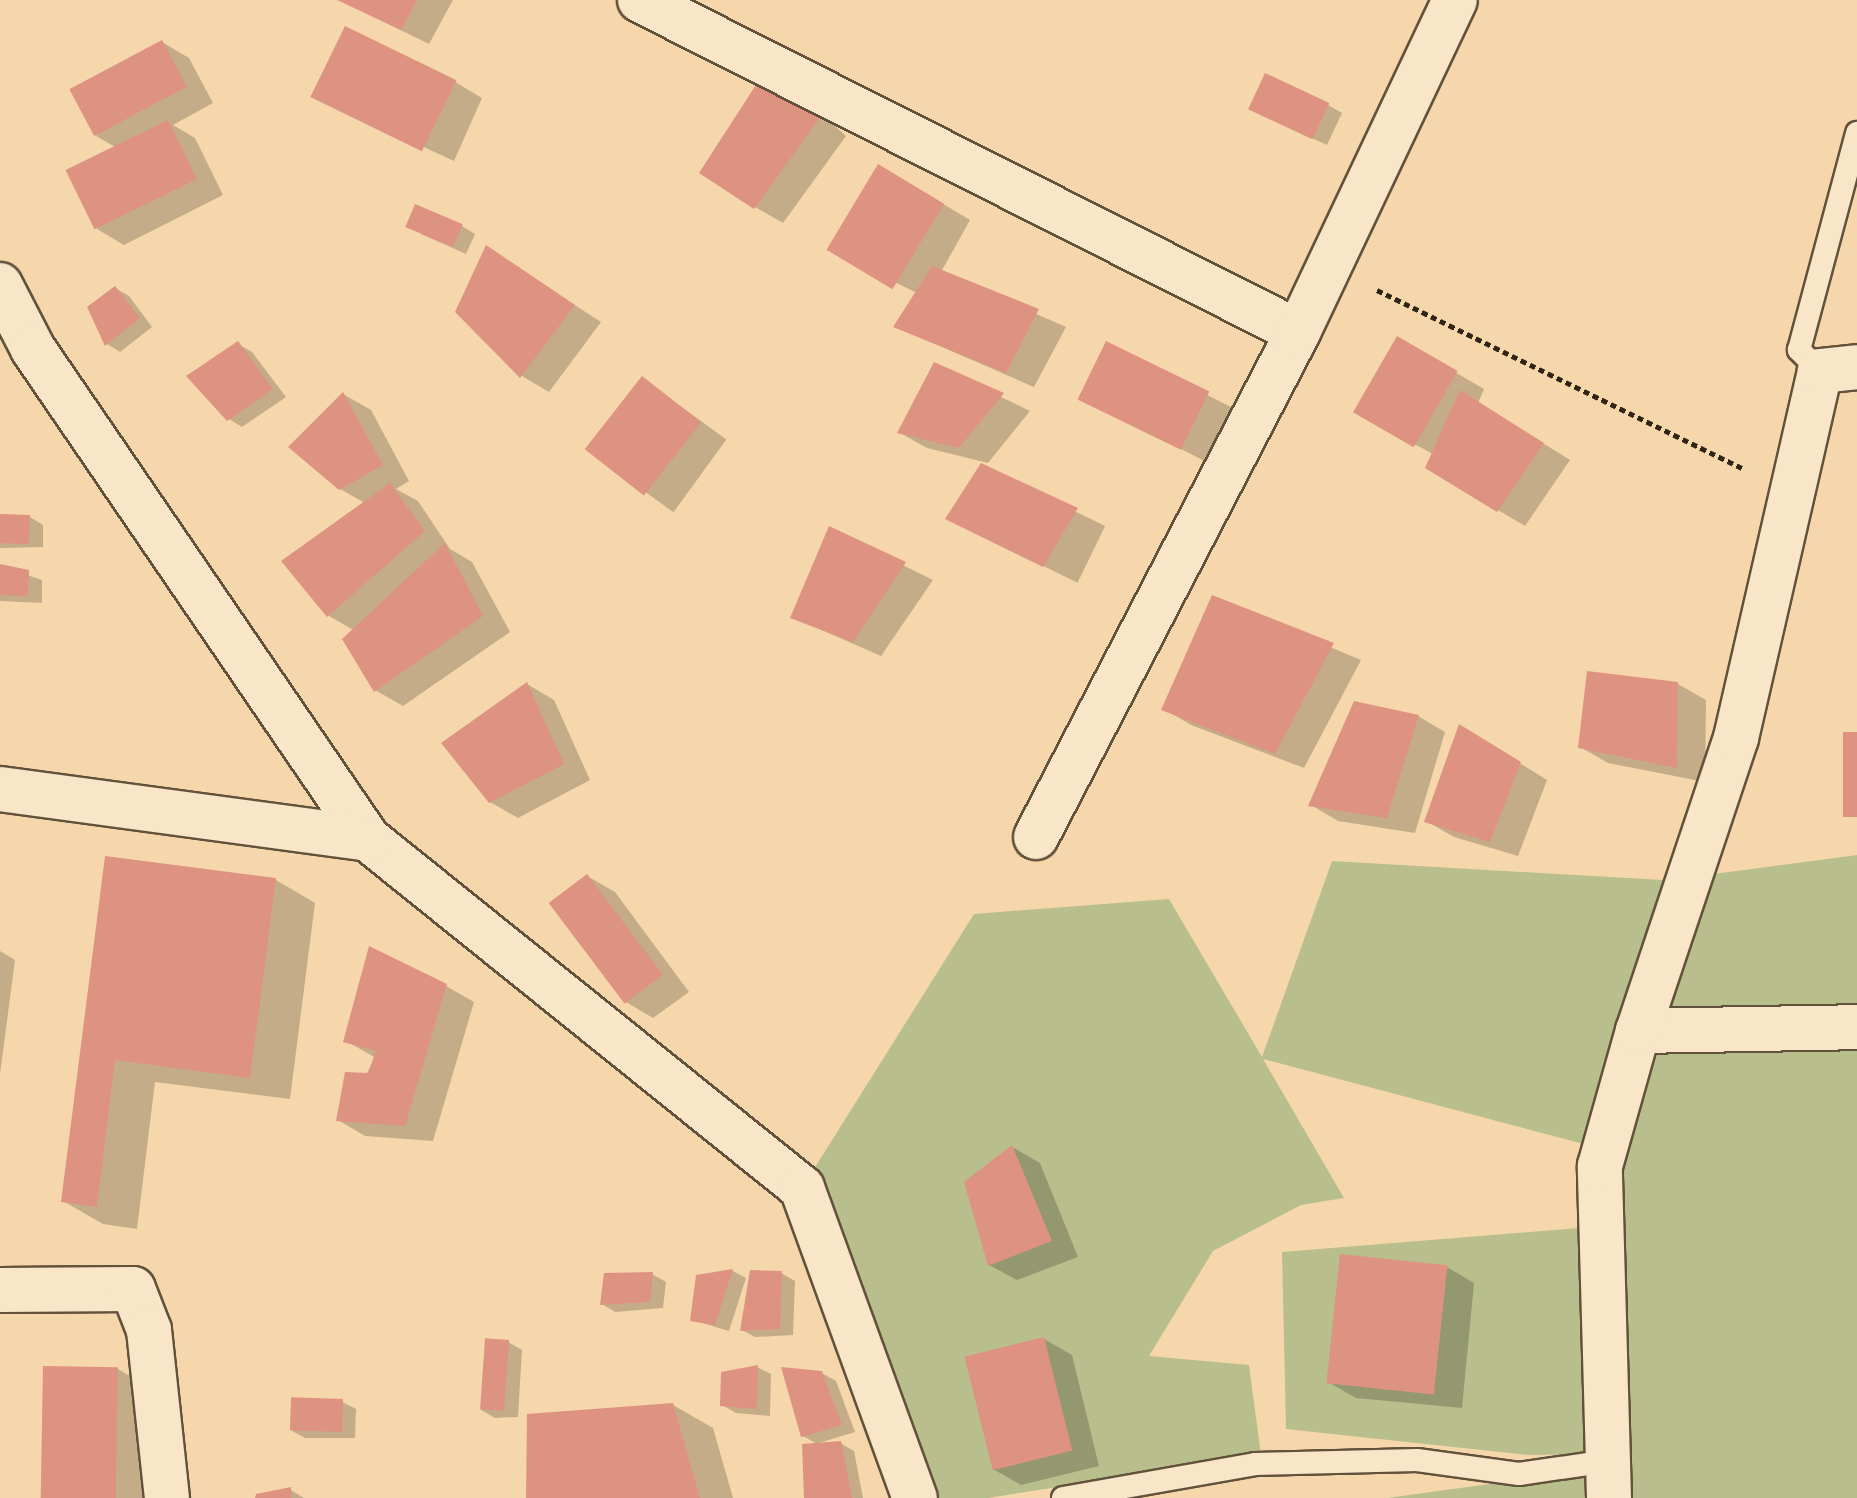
<!DOCTYPE html>
<style>
body{margin:0}
#map{position:relative;width:1857px;height:1498px;overflow:hidden;background:#f6d7ab;font-family:"Libre Bodoni",serif}
div>[style]{position:absolute}
[style*='--x']{left:calc(var(--x)*1px);top:calc(var(--y)*1px);width:calc(var(--w)*1px);rotate:calc(var(--a)*1deg)}
.green>*{inset:0;background:#b8bf8c}
.shadow>*{inset:0;background:#0003;transform-origin:0 0}
.building>*{inset:0;background:#de9281;transform-origin:0 0}
.path>*{height:5px;margin-top:-2.5px;transform-origin:0;background:repeating-linear-gradient(90deg,#302416 0 6px,transparent 0 10px)}
.roads{filter:drop-shadow(2px 0 #62513b) drop-shadow(-2px 0 #62513b) drop-shadow(0 2px #62513b) drop-shadow(0 -2px #62513b)}
.lane>*{height:22px;margin:-11px;padding:0 11px;transform-origin:11px;border-radius:11px;background:#f9e5c8}
.street>*{height:44px;margin:-22px;padding:0 22px;transform-origin:22px;border-radius:22px;background:#f9e5c8}
.secondary>*{height:44px;margin:-22px;padding:0 22px;transform-origin:22px;border-radius:22px;background:#f9e5c8}
span{translate:-50% -50%;white-space:nowrap;text-align:center;line-height:1.15;-webkit-text-stroke:7px #f9e5c8;paint-order:stroke}
</style>
<div id="map">
<div class="green">
<div style="clip-path:polygon(1857px 855px,1857px 1498px,1616px 1498px,1622px 1135px,1706px 875px)"></div>
<div style="clip-path:polygon(1332px 861px,1663px 880px,1591px 1146px,1263px 1059px,1344px 1198px,1301px 1205px,1213px 1251px,1149px 1356px,1249px 1365px,1261px 1455px,988px 1498px,932px 1498px,802px 1188px,974px 914px,1169px 899px,1262px 1057px)"></div>
<div style="clip-path:polygon(1592px 1227px,1599px 1454px,1528px 1455px,1286px 1429px,1282px 1252px)"></div>
<div style="clip-path:polygon(1607px 1468px,1607px 1498px,1387px 1498px)"></div>
</div>
<div class="shadow">
<div style="clip-path:polygon(339px 0,453px 0,429px 44px)"></div>
<div style="clip-path:polygon(162px 42px,189px 58px,213px 103px,173px 125px,195px 138px,223px 195px,124px 245px,97px 229px,117px 148px,96px 136px)"></div>
<div style="clip-path:polygon(455px 82px,482px 98px,454px 161px,315px 97px)"></div>
<div style="clip-path:polygon(793px 89px,846px 136px,783px 223px,755px 207px)"></div>
<div style="clip-path:polygon(1328px 105px,1342px 113px,1327px 145px,1264px 116px)"></div>
<div style="clip-path:polygon(879px 166px,970px 220px,941px 272px,1066px 327px,1034px 387px,896px 327px,917px 293px,835px 253px)"></div>
<div style="clip-path:polygon(462px 226px,475px 234px,466px 254px,421px 234px)"></div>
<div style="clip-path:polygon(487px 248px,601px 322px,549px 392px,522px 376px,457px 312px)"></div>
<div style="clip-path:polygon(115px 288px,129px 296px,152px 327px,120px 352px,107px 344px)"></div>
<div style="clip-path:polygon(1398px 339px,1484px 389px,1478px 403px,1570px 460px,1525px 526px,1498px 510px,1433px 454px,1386px 429px)"></div>
<div style="clip-path:polygon(238px 344px,252px 352px,286px 397px,242px 427px,229px 419px)"></div>
<div style="left:1107px;top:344px;width:145px;height:60px;rotate:27deg"></div>
<div style="clip-path:polygon(935px 365px,1030px 411px,988px 463px,927px 448px,900px 433px)"></div>
<div style="left:643px;top:379px;width:103px;height:90px;rotate:36deg"></div>
<div style="clip-path:polygon(343px 394px,371px 410px,409px 481px,396px 489px,418px 501px,450px 549px,472px 562px,510px 632px,403px 706px,375px 690px,355px 631px,329px 616px,284px 561px,365px 503px,340px 489px)"></div>
<div style="left:982px;top:466px;width:137px;height:63px;rotate:26deg"></div>
<div style="clip-path:polygon(0 516px,30px 517px,43px 525px,43px 547px,0 548px)"></div>
<div style="clip-path:polygon(830px 529px,933px 580px,881px 656px,792px 617px)"></div>
<div style="clip-path:polygon(0 566px,42px 580px,42px 603px,0 601px)"></div>
<div style="clip-path:polygon(1213px 598px,1361px 660px,1304px 768px,1191px 725px,1164px 709px)"></div>
<div style="clip-path:polygon(527px 684px,554px 700px,590px 780px,518px 818px,490px 802px)"></div>
<div style="clip-path:polygon(1678px 684px,1706px 700px,1705px 782px,1608px 763px,1580px 747px)"></div>
<div style="clip-path:polygon(1418px 716px,1445px 732px,1415px 833px,1338px 821px,1311px 805px)"></div>
<div style="clip-path:polygon(1487px 743px,1547px 780px,1518px 856px,1454px 837px,1426px 821px)"></div>
<div style="clip-path:polygon(107px 859px,276px 880px,315px 903px,290px 1099px,155px 1082px,137px 1229px,103px 1224px,63px 1201px)"></div>
<div style="clip-path:polygon(587px 876px,615px 892px,689px 992px,653px 1018px,626px 1002px)"></div>
<div style="clip-path:polygon(0 951px,15px 960px,0 1074px)"></div>
<div style="clip-path:polygon(446px 986px,474px 1002px,433px 1141px,365px 1136px,338px 1120px,376px 1058px,346px 1041px)"></div>
<div style="clip-path:polygon(1012px 1147px,1040px 1163px,1078px 1257px,1017px 1280px,989px 1265px)"></div>
<div style="clip-path:polygon(1447px 1267px,1474px 1283px,1462px 1408px,1356px 1398px,1328px 1382px)"></div>
<div style="clip-path:polygon(733px 1271px,746px 1278px,729px 1331px,692px 1320px,698px 1277px)"></div>
<div style="clip-path:polygon(781px 1273px,795px 1281px,793px 1335px,755px 1337px,742px 1330px)"></div>
<div style="clip-path:polygon(652px 1274px,666px 1282px,663px 1308px,615px 1312px,602px 1304px)"></div>
<div style="clip-path:polygon(1044px 1339px,1072px 1355px,1099px 1466px,1021px 1485px,993px 1469px)"></div>
<div style="clip-path:polygon(508px 1342px,522px 1350px,518px 1417px,495px 1418px,481px 1410px)"></div>
<div style="clip-path:polygon(757px 1367px,771px 1374px,770px 1416px,736px 1413px,722px 1405px)"></div>
<div style="clip-path:polygon(118px 1369px,145px 1385px,151px 1498px,52px 1498px)"></div>
<div style="clip-path:polygon(822px 1373px,836px 1381px,855px 1432px,819px 1443px,840px 1443px,854px 1451px,863px 1498px,806px 1498px,819px 1445px,803px 1436px)"></div>
<div style="clip-path:polygon(342px 1402px,356px 1409px,355px 1438px,305px 1438px,292px 1431px)"></div>
<div style="clip-path:polygon(673px 1405px,713px 1428px,733px 1498px,528px 1498px)"></div>
<div style="clip-path:polygon(291px 1490px,304px 1498px,257px 1498px)"></div>
</div>
<div class="building">
<div style="clip-path:polygon(337px 0,417px 0,401px 30px)"></div>
<div style="left:345px;top:26px;width:124px;height:79px;rotate:26deg"></div>
<div style="left:162px;top:40px;width:53px;height:105px;rotate:62deg"></div>
<div style="clip-path:polygon(765px 71px,819px 119px,754px 209px,699px 173px)"></div>
<div style="left:1265px;top:73px;width:71px;height:40px;rotate:25deg"></div>
<div style="left:168px;top:120px;width:66px;height:114px;rotate:64deg"></div>
<div style="left:878px;top:164px;width:77px;height:100px;rotate:31deg"></div>
<div style="left:415px;top:204px;width:52px;height:25px;rotate:23deg"></div>
<div style="clip-path:polygon(486px 245px,575px 305px,520px 378px,455px 312px)"></div>
<div style="clip-path:polygon(932px 266px,1039px 309px,1006px 373px,893px 327px)"></div>
<div style="clip-path:polygon(115px 286px,140px 318px,105px 346px,87px 307px)"></div>
<div style="left:1397px;top:336px;width:70px;height:88px;rotate:30deg"></div>
<div style="clip-path:polygon(238px 341px,273px 389px,227px 421px,186px 376px)"></div>
<div style="left:1106px;top:341px;width:115px;height:65px;rotate:26deg"></div>
<div style="clip-path:polygon(934px 362px,1004px 393px,959px 448px,897px 433px)"></div>
<div style="left:642px;top:376px;width:75px;height:93px;rotate:38deg"></div>
<div style="clip-path:polygon(1460px 390px,1544px 443px,1497px 512px,1425px 468px)"></div>
<div style="clip-path:polygon(343px 392px,383px 465px,339px 490px,288px 447px)"></div>
<div style="clip-path:polygon(981px 463px,1078px 508px,1043px 567px,945px 519px)"></div>
<div style="clip-path:polygon(390px 483px,425px 531px,327px 617px,281px 561px)"></div>
<div style="left:0;top:514px;width:30px;height:29px;rotate:2deg"></div>
<div style="clip-path:polygon(829px 526px,906px 562px,853px 642px,790px 618px)"></div>
<div style="clip-path:polygon(445px 543px,483px 616px,374px 692px,342px 639px)"></div>
<div style="clip-path:polygon(0 564px,29px 570px,28px 596px,0 595px)"></div>
<div style="clip-path:polygon(1212px 595px,1334px 643px,1275px 754px,1161px 710px)"></div>
<div style="clip-path:polygon(1587px 671px,1678px 682px,1677px 768px,1578px 748px)"></div>
<div style="clip-path:polygon(527px 682px,564px 764px,489px 803px,441px 743px)"></div>
<div style="clip-path:polygon(1354px 701px,1419px 715px,1387px 818px,1308px 806px)"></div>
<div style="clip-path:polygon(1459px 724px,1521px 762px,1490px 842px,1424px 822px)"></div>
<div style="left:1843px;top:732px;width:14px;height:85px"></div>
<div style="clip-path:polygon(105px 856px,276px 878px,250px 1078px,115px 1060px,97px 1207px,61px 1202px)"></div>
<div style="left:587px;top:874px;width:126px;height:48px;rotate:53deg"></div>
<div style="clip-path:polygon(369px 946px,447px 984px,405px 1126px,336px 1121px,345px 1072px,368px 1073px,376px 1051px,343px 1042px)"></div>
<div style="clip-path:polygon(1012px 1145px,1052px 1241px,988px 1266px,964px 1182px)"></div>
<div style="left:1340px;top:1254px;width:108px;height:130px;rotate:6deg"></div>
<div style="clip-path:polygon(733px 1269px,715px 1325px,690px 1321px,696px 1275px)"></div>
<div style="clip-path:polygon(750px 1270px,782px 1271px,780px 1329px,740px 1331px)"></div>
<div style="clip-path:polygon(653px 1272px,650px 1302px,600px 1305px,604px 1273px)"></div>
<div style="left:1044px;top:1337px;width:117px;height:82px;rotate:76deg"></div>
<div style="left:509px;top:1340px;width:71px;height:24px;rotate:94deg"></div>
<div style="clip-path:polygon(758px 1365px,757px 1409px,720px 1406px,721px 1372px)"></div>
<div style="left:43px;top:1366px;width:75px;height:132px;rotate:1deg"></div>
<div style="clip-path:polygon(781px 1367px,822px 1371px,842px 1425px,801px 1437px)"></div>
<div style="left:343px;top:1399px;width:33px;height:52px;rotate:92deg"></div>
<div style="clip-path:polygon(673px 1403px,700px 1498px,526px 1498px,527px 1414px)"></div>
<div style="clip-path:polygon(841px 1441px,852px 1498px,804px 1498px,802px 1444px)"></div>
<div style="clip-path:polygon(291px 1487px,291px 1498px,255px 1498px,256px 1494px)"></div>
</div>
<div class="path">
<div style="--x:1377;--y:290;--w:406;--a:26"></div>
</div>
<div class="roads">
<div class="lane">
<div style="--x:1820;--y:371;--w:30;--a:-135"></div>
<div style="--x:1799;--y:350;--w:225;--a:-75"></div>
<div style="--x:1063;--y:1498;--w:195;--a:-10"></div>
<div style="--x:1255;--y:1464;--w:162;--a:-1.4"></div>
<div style="--x:1417;--y:1460;--w:103;--a:7.8"></div>
<div style="--x:1519;--y:1474;--w:90;--a:-8.3"></div>
</div>
<div class="street">
<div style="--x:640;--y:0;--w:737;--a:26.77"></div>
<div style="--x:1036;--y:837;--w:569;--a:-62.58"></div>
<div style="--x:1298;--y:332;--w:367;--a:-64.7"></div>
<div style="--x:1638;--y:1031;--w:219;--a:-1"></div>
<div style="--x:0;--y:1290;--w:133;--a:-0.4"></div>
<div style="--x:133;--y:1289;--w:44;--a:68.7"></div>
<div style="--x:149;--y:1330;--w:169;--a:83.9"></div>
<div style="--x:1609;--y:1498;--w:332;--a:-91.6"></div>
<div style="--x:1600;--y:1166;--w:140;--a:-74.3"></div>
<div style="--x:1638;--y:1031;--w:309;--a:-71.5"></div>
<div style="--x:1736;--y:738;--w:376;--a:-77.1"></div>
<div style="--x:1820;--y:371;--w:37;--a:-6"></div>
</div>
<div class="secondary">
<div style="--x:0;--y:285;--w:72;--a:62.7"></div>
<div style="--x:33;--y:349;--w:594;--a:55.64"></div>
<div style="--x:368;--y:839;--w:557;--a:38.8"></div>
<div style="--x:802;--y:1188;--w:330;--a:70"></div>
<div style="--x:0;--y:789;--w:371;--a:7.7"></div>
</div>
</div>
</div>
